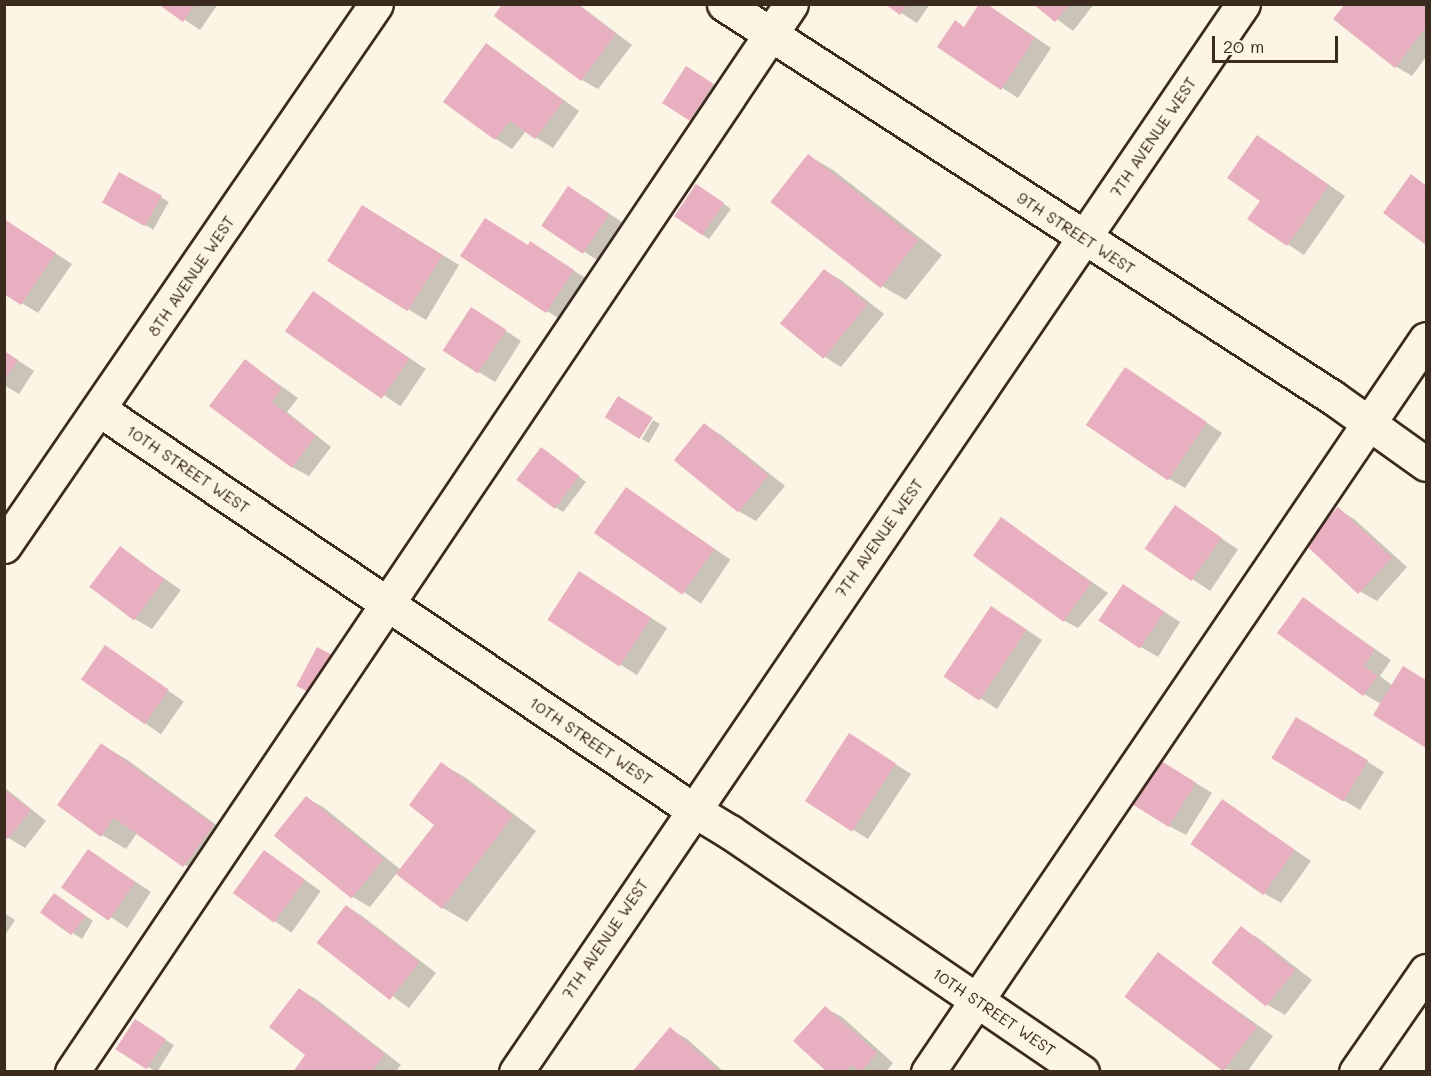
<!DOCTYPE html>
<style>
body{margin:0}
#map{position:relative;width:1431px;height:1076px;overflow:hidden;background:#fcf5e5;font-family:Mali,sans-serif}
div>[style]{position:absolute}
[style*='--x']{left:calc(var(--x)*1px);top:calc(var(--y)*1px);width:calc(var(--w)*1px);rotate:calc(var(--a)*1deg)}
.shadow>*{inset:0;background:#0003;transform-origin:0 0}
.building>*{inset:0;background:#e8afc0;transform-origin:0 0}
.roads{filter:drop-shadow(2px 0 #3b2a1e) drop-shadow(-2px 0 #3b2a1e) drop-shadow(0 2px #3b2a1e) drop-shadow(0 -2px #3b2a1e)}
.minor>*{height:33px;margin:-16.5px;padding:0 16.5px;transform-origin:16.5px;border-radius:16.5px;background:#fcf5e5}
span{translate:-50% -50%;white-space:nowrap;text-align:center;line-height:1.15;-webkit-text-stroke:4.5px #fcf5e5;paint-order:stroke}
.street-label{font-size:16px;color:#3b2a1e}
.frame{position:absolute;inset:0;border:6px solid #3b2a1e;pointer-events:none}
.scale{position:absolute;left:1212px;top:36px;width:126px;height:27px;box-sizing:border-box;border:3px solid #3b2a1e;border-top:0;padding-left:8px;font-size:18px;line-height:21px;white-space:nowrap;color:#3b2a1e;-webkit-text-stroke:4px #fcf5e5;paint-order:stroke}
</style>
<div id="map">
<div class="shadow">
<div style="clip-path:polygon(161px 4px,218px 4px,200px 30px)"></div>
<div style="clip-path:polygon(504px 4px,578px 4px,632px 45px,598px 89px,582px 80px)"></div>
<div style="clip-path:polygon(887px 4px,930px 4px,917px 23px)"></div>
<div style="clip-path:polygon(1036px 4px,1094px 4px,1073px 31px)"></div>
<div style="clip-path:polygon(1347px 4px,1426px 4px,1426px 57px,1412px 76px,1395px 66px)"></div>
<div style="clip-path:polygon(998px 12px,1051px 48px,1018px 98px,939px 47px,965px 28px)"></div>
<div style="clip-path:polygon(487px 45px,579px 111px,553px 148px,526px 131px,512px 149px,496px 139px)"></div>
<div style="clip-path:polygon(687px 68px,721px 89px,698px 125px,691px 120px)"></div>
<div style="clip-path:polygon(1274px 147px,1345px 196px,1304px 255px,1250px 219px,1262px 200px)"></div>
<div style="clip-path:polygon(809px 156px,833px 170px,942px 255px,906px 300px,882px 286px)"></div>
<div style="left:119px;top:174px;width:57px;height:32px;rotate:29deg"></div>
<div style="clip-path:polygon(1411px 176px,1426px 185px,1426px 243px,1385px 212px)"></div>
<div style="clip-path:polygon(704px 190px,731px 209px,709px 239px,675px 216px)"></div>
<div style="clip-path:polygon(585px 197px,626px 225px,600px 262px,543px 225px)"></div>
<div style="clip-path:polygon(379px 216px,459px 265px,426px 320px,330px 261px)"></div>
<div style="clip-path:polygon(4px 220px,72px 264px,38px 313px,4px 292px)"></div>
<div style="clip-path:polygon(529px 246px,547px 253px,590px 281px,563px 321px,547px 311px)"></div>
<div style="clip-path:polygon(824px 270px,841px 280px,884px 314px,841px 367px,825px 357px)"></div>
<div style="left:313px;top:293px;width:136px;height:45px;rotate:34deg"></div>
<div style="clip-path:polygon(488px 319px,521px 341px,495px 382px,445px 351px)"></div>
<div style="clip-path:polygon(4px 351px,34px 371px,19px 394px,4px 385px)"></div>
<div style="clip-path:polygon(246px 361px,298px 398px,287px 412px,331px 447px,309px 476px,292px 467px)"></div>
<div style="clip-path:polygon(1142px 379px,1222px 433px,1185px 488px,1169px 479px)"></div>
<div style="left:653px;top:420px;width:8px;height:22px;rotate:30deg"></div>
<div style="clip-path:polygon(705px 425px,721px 435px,785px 486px,756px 521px,740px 512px)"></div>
<div style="clip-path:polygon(550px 454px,586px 482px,563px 512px,555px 507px)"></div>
<div style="left:626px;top:489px;width:126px;height:53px;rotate:34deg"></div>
<div style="left:1175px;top:507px;width:76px;height:50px;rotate:34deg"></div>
<div style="clip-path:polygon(1338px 509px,1354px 519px,1407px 567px,1377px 601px,1361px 592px)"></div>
<div style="clip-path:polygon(1001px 519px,1108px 593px,1078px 628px,1061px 619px)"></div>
<div style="clip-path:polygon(120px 548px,181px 590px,152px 629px,135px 619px)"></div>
<div style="clip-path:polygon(596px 583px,667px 628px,637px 675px,621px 665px)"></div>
<div style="clip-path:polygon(1140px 596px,1180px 622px,1158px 657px,1141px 647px)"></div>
<div style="clip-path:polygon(1303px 599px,1391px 660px,1380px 676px,1393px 686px,1404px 668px,1426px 681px,1426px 747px,1375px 715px,1381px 704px,1364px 694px)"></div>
<div style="clip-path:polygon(1008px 617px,1042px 640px,997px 709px,946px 676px)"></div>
<div style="left:106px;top:647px;width:95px;height:40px;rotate:35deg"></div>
<div style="clip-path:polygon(1313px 728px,1384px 772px,1360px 810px,1273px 758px)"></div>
<div style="clip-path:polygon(102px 745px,126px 759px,237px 840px,208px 880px,137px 833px,126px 849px,102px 835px)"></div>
<div style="clip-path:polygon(866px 745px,911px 774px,868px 839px,806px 800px)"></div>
<div style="clip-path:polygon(442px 764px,466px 778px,536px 831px,467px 922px,443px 908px,397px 873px,370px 907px,353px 897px,276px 836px,306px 798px,323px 807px,401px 870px,436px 824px)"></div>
<div style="clip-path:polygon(1175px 770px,1212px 793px,1186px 835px,1169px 826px)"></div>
<div style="clip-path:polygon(4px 787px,46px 821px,25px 848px,4px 835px)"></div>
<div style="clip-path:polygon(1223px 801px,1311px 861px,1281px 903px,1265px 894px)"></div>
<div style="left:88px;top:851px;width:75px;height:43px;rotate:33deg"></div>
<div style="left:265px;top:852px;width:68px;height:51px;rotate:35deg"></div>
<div style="clip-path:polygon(62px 899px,93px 921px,82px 939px,74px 934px)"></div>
<div style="clip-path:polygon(346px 906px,362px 916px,436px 973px,409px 1008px,318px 942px)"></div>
<div style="clip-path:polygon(4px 913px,15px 920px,4px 937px)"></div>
<div style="clip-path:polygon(1241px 928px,1258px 938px,1312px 980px,1285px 1015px,1268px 1005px)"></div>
<div style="clip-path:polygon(1158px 954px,1273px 1036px,1247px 1072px,1225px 1069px)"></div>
<div style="clip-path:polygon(300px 990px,316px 999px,401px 1065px,395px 1072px,295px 1072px,307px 1055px)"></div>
<div style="clip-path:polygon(825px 1008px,842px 1017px,893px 1063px,886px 1072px,830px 1072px)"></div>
<div style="clip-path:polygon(143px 1026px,174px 1045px,157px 1072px,117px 1049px)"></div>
<div style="clip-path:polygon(670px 1029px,687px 1039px,724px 1072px,636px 1072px)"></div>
</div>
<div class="building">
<div style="clip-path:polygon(158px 4px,195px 4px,183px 22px)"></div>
<div style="clip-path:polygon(502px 4px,577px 4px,616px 34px,581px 81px,494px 16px)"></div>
<div style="clip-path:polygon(885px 4px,907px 4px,900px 15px)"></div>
<div style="clip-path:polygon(979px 4px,987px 4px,1035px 38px,1001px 90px,937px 47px,955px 20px,964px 27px)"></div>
<div style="clip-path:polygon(1033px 4px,1070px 4px,1055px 22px)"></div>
<div style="clip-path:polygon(1345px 4px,1426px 4px,1426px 27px,1395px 68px,1333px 19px)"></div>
<div style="clip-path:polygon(486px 43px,564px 101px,535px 139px,510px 121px,495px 140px,443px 102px)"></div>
<div style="left:686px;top:66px;width:33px;height:44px;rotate:33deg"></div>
<div style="clip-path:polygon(1257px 135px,1329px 185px,1287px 246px,1247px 219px,1260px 201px,1227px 178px)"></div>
<div style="left:808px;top:154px;width:140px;height:61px;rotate:38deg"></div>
<div style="left:119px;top:172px;width:49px;height:35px;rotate:29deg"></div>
<div style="clip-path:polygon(1411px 174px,1426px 186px,1426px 245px,1383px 213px)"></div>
<div style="left:696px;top:184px;width:34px;height:39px;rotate:34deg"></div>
<div style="left:568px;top:186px;width:50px;height:48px;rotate:34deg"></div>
<div style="left:362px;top:205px;width:95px;height:66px;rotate:32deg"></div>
<div style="clip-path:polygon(485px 218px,528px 245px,530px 241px,574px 270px,546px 313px,460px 256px)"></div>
<div style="clip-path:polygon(4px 219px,56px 253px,21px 305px,4px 294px)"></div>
<div style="left:824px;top:269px;width:56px;height:70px;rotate:39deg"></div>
<div style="left:313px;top:291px;width:118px;height:49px;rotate:35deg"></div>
<div style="left:471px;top:307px;width:42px;height:52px;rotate:33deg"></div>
<div style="clip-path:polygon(4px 351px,18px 360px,4px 381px)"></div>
<div style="clip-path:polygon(245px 359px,282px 388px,272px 402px,316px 436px,292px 468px,209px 406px)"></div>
<div style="left:1125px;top:367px;width:99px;height:70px;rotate:34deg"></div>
<div style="left:618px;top:396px;width:41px;height:25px;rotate:32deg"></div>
<div style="left:704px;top:423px;width:83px;height:48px;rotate:39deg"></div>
<div style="left:541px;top:447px;width:48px;height:41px;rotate:37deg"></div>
<div style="left:626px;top:487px;width:108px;height:56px;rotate:35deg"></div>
<div style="left:1175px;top:505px;width:57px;height:53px;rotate:35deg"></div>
<div style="left:1338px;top:507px;width:74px;height:50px;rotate:43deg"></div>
<div style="left:1001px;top:517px;width:112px;height:48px;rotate:36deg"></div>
<div style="left:120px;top:546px;width:56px;height:51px;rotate:37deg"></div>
<div style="left:579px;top:571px;width:86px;height:58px;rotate:33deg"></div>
<div style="left:1123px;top:584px;width:50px;height:44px;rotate:34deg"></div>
<div style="clip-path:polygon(1303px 597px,1375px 650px,1364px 666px,1378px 676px,1363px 696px,1277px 633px)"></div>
<div style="left:991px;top:606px;width:43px;height:85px;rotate:34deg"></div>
<div style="left:105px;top:645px;width:78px;height:42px;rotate:35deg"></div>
<div style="left:317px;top:647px;width:17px;height:44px;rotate:28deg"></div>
<div style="clip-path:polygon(1403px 666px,1426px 680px,1426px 748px,1373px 715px)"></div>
<div style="left:1296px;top:717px;width:84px;height:48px;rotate:31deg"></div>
<div style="left:849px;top:733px;width:56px;height:81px;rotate:33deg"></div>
<div style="clip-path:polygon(101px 743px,214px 825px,183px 867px,114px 818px,101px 837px,57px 805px)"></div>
<div style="left:1158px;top:759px;width:45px;height:52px;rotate:32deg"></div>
<div style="clip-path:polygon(441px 762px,513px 816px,442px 909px,396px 874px,434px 825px,409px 805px)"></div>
<div style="clip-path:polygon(4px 789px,31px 810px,8px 839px,4px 837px)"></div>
<div style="left:306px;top:796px;width:100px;height:51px;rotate:39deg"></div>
<div style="left:1222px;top:799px;width:89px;height:55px;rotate:35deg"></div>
<div style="left:88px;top:849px;width:58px;height:47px;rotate:35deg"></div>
<div style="left:264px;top:850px;width:51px;height:53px;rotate:36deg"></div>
<div style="left:54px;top:893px;width:39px;height:24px;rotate:36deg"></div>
<div style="left:346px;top:905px;width:93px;height:48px;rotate:38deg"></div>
<div style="left:1241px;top:926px;width:70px;height:47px;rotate:39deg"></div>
<div style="left:1158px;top:952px;width:124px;height:56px;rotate:37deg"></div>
<div style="clip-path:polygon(299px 988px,385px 1054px,372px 1072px,293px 1072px,305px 1055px,269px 1027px)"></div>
<div style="clip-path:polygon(825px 1006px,877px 1053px,861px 1072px,852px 1065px,846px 1072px,827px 1072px,793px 1041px)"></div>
<div style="left:135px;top:1019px;width:37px;height:36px;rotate:33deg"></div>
<div style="clip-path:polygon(670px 1027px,720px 1072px,632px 1072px)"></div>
</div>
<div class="roads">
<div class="minor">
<div style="--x:724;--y:4;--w:724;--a:32.88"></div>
<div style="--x:1332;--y:397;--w:115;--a:35.5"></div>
<div style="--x:100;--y:410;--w:714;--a:33.98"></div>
<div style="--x:692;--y:809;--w:44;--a:31.2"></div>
<div style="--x:730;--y:832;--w:426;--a:34.3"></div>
<div style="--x:4;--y:546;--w:657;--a:-55.54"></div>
<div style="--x:72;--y:1072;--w:1287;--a:-56.05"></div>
<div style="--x:516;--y:1072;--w:1292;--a:-55.76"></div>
<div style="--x:928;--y:1072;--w:886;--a:-55.81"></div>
<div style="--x:1356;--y:1072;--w:123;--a:-55.3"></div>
</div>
</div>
<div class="street-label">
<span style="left:1153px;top:137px;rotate:-56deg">7TH AVENUE WEST</span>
<span style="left:1076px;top:233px;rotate:33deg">9TH STREET WEST</span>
<span style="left:191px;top:276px;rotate:-56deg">8TH AVENUE WEST</span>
<span style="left:188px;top:469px;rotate:34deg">10TH STREET WEST</span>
<span style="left:879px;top:538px;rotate:-55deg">7TH AVENUE WEST</span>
<span style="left:591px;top:741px;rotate:34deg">10TH STREET WEST</span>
<span style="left:605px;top:939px;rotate:-56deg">7TH AVENUE WEST</span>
<span style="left:994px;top:1012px;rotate:34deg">10TH STREET WEST</span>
</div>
<div class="frame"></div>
<div class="scale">20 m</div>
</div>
